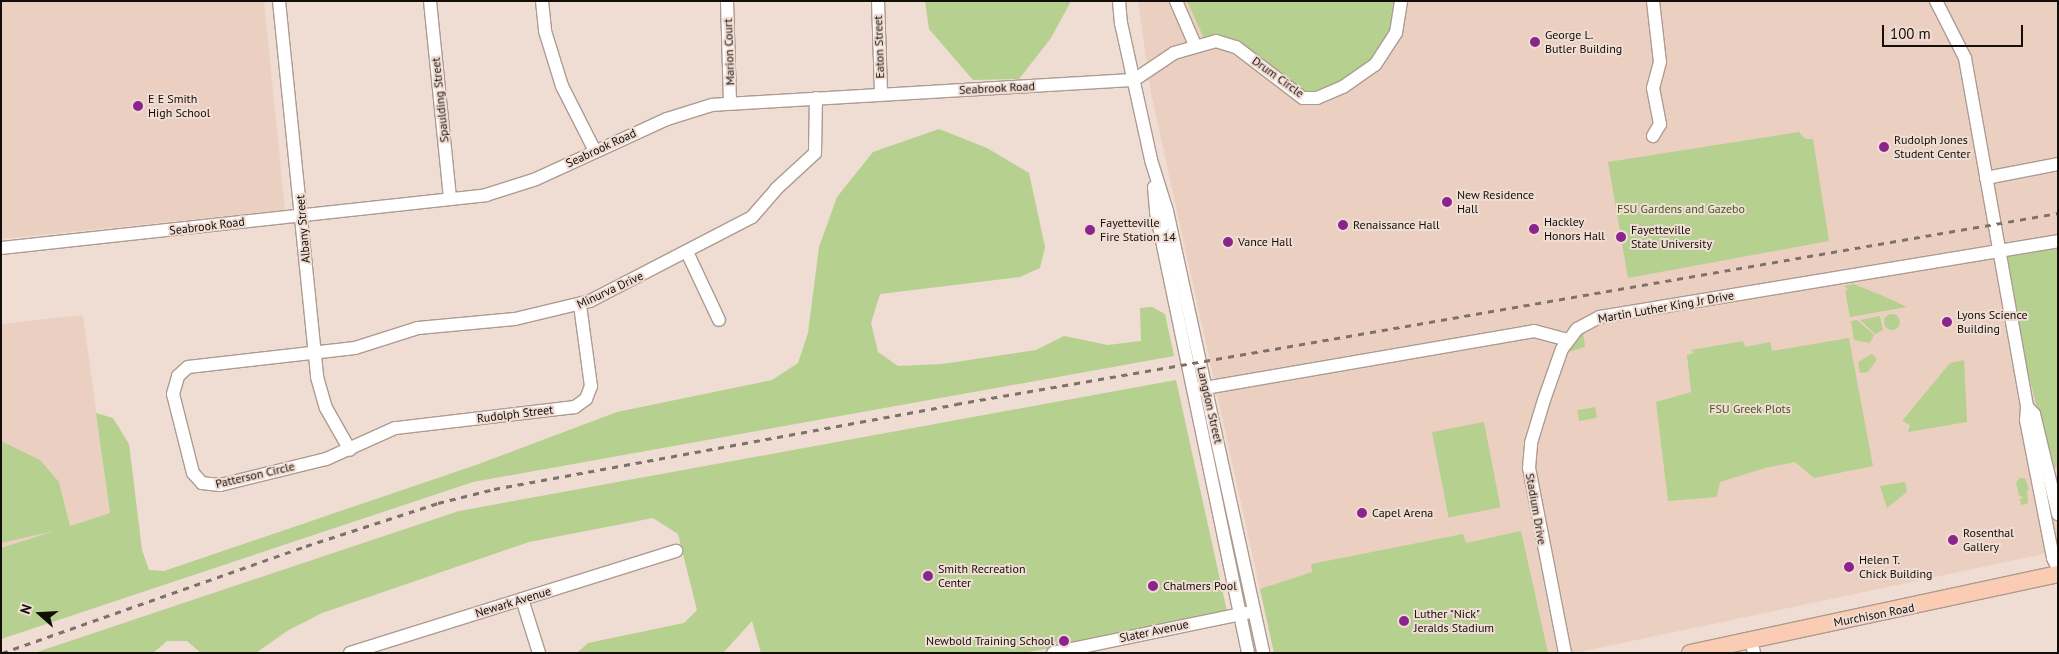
<!DOCTYPE html>
<style>
body{margin:0}
#map{position:relative;width:2059px;height:654px;overflow:hidden;background:#efdcd2;font-family:"PT Sans",sans-serif}
div>[style]{position:absolute}
[style*='--x']{left:calc(var(--x)*1px);top:calc(var(--y)*1px);width:calc(var(--w)*1px);rotate:calc(var(--a)*1deg)}
.built>*{inset:0;background:#ebd0c2}
.green>*{inset:0;background:#b5d08f;transform-origin:0 0}
.round{border-radius:50%}
.roads{filter:drop-shadow(1px 0 #ad9b91) drop-shadow(-1px 0 #ad9b91) drop-shadow(0 1px #ad9b91) drop-shadow(0 -1px #ad9b91)}
.minor>*{height:12px;margin:-6px;padding:0 6px;transform-origin:6px;border-radius:6px;background:#fff}
.major>*{height:16px;margin:-8px;padding:0 8px;transform-origin:8px;border-radius:8px;background:#faccb4}
.rail>*{height:3px;margin-top:-1.5px;transform-origin:0;background:repeating-linear-gradient(90deg,#7d716a 0 6px,transparent 0 12px)}
.dots>*{width:14px;height:14px;translate:-50% -50%;box-sizing:border-box;border:2px solid #efdcd2;border-radius:50%}
span{translate:-50% -50%;white-space:nowrap;text-align:center;line-height:1.15;-webkit-text-stroke:4px #efdcd2;paint-order:stroke}
.poi-label{font-size:12px;color:#140e0a}
.left{translate:0 -50%;text-align:left}
.right{translate:-100% -50%;text-align:right}
.street-label{font-size:12px;color:#140e0a}
.park-label{font-size:12px;color:#455a20}
.frame{position:absolute;inset:0;border:2px solid #140e0a;pointer-events:none}
.north{position:absolute;left:15px;top:589px;width:50px;height:50px;-webkit-text-stroke:4px #efdcd2;paint-order:stroke;rotate:289deg;font-size:14px;font-weight:700;line-height:20px;text-align:center;color:#140e0a}
.north::after{content:'';display:block;margin:auto;width:18px;height:22px;background:#140e0a;clip-path:polygon(50% 0,100% 100%,50% 72%,0 100%)}
.scale{position:absolute;left:1882px;top:25px;width:141px;height:22px;box-sizing:border-box;border:2px solid #140e0a;border-top:0;padding-left:6px;font-size:15px;line-height:18px;white-space:nowrap;color:#140e0a;-webkit-text-stroke:4px #efdcd2;paint-order:stroke}
</style>
<div id="map">
<div class="built">
<div style="clip-path:polygon(1px 1px,264px 1px,285px 210px,1px 239px)"></div>
<div style="clip-path:polygon(1138px 1px,2058px 1px,2058px 551px,1575px 653px,1274px 653px,1151px 93px)"></div>
<div style="clip-path:polygon(83px 315px,110px 513px,1px 548px,1px 324px)"></div>
</div>
<div class="green">
<div style="clip-path:polygon(925px 1px,1071px 1px,1051px 38px,1019px 79px,973px 80px,929px 29px)"></div>
<div style="clip-path:polygon(1187px 1px,1401px 1px,1399px 21px,1365px 74px,1303px 98px,1236px 47px,1206px 43px)"></div>
<div style="clip-path:polygon(939px 129px,987px 148px,1029px 173px,1045px 247px,1040px 268px,1020px 277px,880px 294px,871px 323px,878px 352px,898px 366px,942px 364px,1036px 350px,1064px 336px,1108px 345px,1141px 341px,1140px 308px,1152px 307px,1165px 314px,1174px 356px,473px 482px,1px 639px,1px 548px,54px 531px,1px 543px,1px 441px,40px 460px,59px 482px,70px 526px,110px 513px,96px 413px,113px 418px,129px 444px,142px 550px,149px 570px,164px 571px,476px 465px,617px 412px,772px 380px,798px 363px,808px 333px,819px 247px,837px 197px,873px 152px)"></div>
<div style="clip-path:polygon(1799px 132px,1805px 139px,1813px 139px,1829px 241px,1628px 278px,1608px 162px)"></div>
<div style="clip-path:polygon(2058px 242px,2058px 467px,2052px 468px,2019px 336px,2003px 252px)"></div>
<div style="clip-path:polygon(1854px 284px,1883px 296px,1907px 307px,1850px 317px,1845px 291px,1848px 289px,1844px 286px)"></div>
<div class="round" style="left:1884px;top:314px;width:16px;height:16px"></div>
<div style="clip-path:polygon(1880px 316px,1883px 330px,1875px 334px,1860px 320px)"></div>
<div style="clip-path:polygon(1857px 320px,1874px 335px,1870px 343px,1854px 340px,1851px 321px)"></div>
<div style="clip-path:polygon(1583px 330px,1585px 347px,1565px 353px)"></div>
<div style="clip-path:polygon(1849px 338px,1873px 466px,1814px 478px,1795px 462px,1765px 468px,1720px 482px,1717px 497px,1668px 501px,1656px 402px,1691px 392px,1687px 355px,1694px 353px,1691px 350px,1743px 341px,1745px 347px,1770px 342px,1772px 351px)"></div>
<div style="clip-path:polygon(1872px 354px,1877px 359px,1868px 372px,1860px 373px,1858px 362px)"></div>
<div style="clip-path:polygon(1964px 360px,1967px 422px,1908px 432px,1910px 425px,1902px 421px,1950px 363px)"></div>
<div style="clip-path:polygon(1176px 380px,1228px 616px,1023px 653px,761px 653px,752px 621px,723px 653px,577px 653px,588px 643px,684px 623px,697px 610px,678px 534px,653px 518px,529px 542px,322px 613px,287px 631px,256px 653px,201px 653px,187px 641px,167px 641px,153px 653px,34px 653px,459px 511px)"></div>
<div style="left:1595px;top:407px;width:11px;height:18px;rotate:80deg"></div>
<div style="left:1484px;top:422px;width:87px;height:53px;rotate:79deg"></div>
<div style="clip-path:polygon(2020px 478px,2025px 478px,2029px 489px,2027px 491px,2028px 503px,2021px 505px,2020px 499px,2023px 498px,2019px 495px,2016px 482px)"></div>
<div style="clip-path:polygon(1905px 482px,1907px 492px,1887px 508px,1880px 486px)"></div>
<div style="clip-path:polygon(1521px 531px,1548px 653px,1274px 653px,1260px 589px,1312px 572px,1311px 564px,1463px 534px,1466px 543px)"></div>
</div>
<div class="roads">
<div class="minor">
<div style="--x:279;--y:1;--w:378;--a:84.2"></div>
<div style="--x:317;--y:377;--w:32;--a:74"></div>
<div style="--x:326;--y:408;--w:48;--a:60.3"></div>
<div style="--x:430;--y:1;--w:199;--a:84.2"></div>
<div style="--x:542;--y:1;--w:30;--a:84"></div>
<div style="--x:545;--y:31;--w:58;--a:72.8"></div>
<div style="--x:562;--y:86;--w:73;--a:63.1"></div>
<div style="--x:727;--y:1;--w:102;--a:88.3"></div>
<div style="--x:878;--y:1;--w:92;--a:88.1"></div>
<div style="--x:1119;--y:1;--w:22;--a:85"></div>
<div style="--x:1121;--y:23;--w:140;--a:77.6"></div>
<div style="--x:1151;--y:160;--w:53;--a:72.6"></div>
<div style="--x:1167;--y:211;--w:452;--a:77.7"></div>
<div style="--x:1176;--y:1;--w:48;--a:66.6"></div>
<div style="--x:1653;--y:1;--w:61;--a:83.5"></div>
<div style="--x:1660;--y:62;--w:27;--a:105"></div>
<div style="--x:1653;--y:88;--w:37;--a:79"></div>
<div style="--x:1660;--y:124;--w:14;--a:120"></div>
<div style="--x:1936;--y:1;--w:64;--a:63"></div>
<div style="--x:1965;--y:58;--w:354;--a:79.9"></div>
<div style="--x:2027;--y:407;--w:13;--a:94"></div>
<div style="--x:2026;--y:420;--w:141;--a:78.9"></div>
<div style="--x:2053;--y:558;--w:11;--a:63"></div>
<div style="--x:1986;--y:178;--w:73;--a:-11"></div>
<div style="--x:1154;--y:187;--w:25;--a:85"></div>
<div style="--x:1156;--y:212;--w:450;--a:78.2"></div>
<div style="--x:1;--y:248;--w:488;--a:-6.2"></div>
<div style="--x:486;--y:195;--w:52;--a:-17.7"></div>
<div style="--x:536;--y:179;--w:144;--a:-24.6"></div>
<div style="--x:667;--y:119;--w:47;--a:-17.3"></div>
<div style="--x:712;--y:105;--w:423;--a:-3.4"></div>
<div style="--x:1134;--y:80;--w:48;--a:-34"></div>
<div style="--x:1174;--y:53;--w:44;--a:-15.9"></div>
<div style="--x:1216;--y:41;--w:21;--a:17"></div>
<div style="--x:1236;--y:47;--w:84;--a:37.3"></div>
<div style="--x:1303;--y:98;--w:14;--a:0"></div>
<div style="--x:1317;--y:98;--w:28;--a:-23"></div>
<div style="--x:1343;--y:87;--w:39;--a:-35"></div>
<div style="--x:1375;--y:65;--w:38;--a:-57"></div>
<div style="--x:1396;--y:33;--w:32;--a:-81"></div>
<div style="--x:687;--y:252;--w:75;--a:64.8"></div>
<div style="--x:580;--y:305;--w:82;--a:82.3"></div>
<div style="--x:591;--y:386;--w:14;--a:111"></div>
<div style="--x:586;--y:399;--w:14;--a:144"></div>
<div style="--x:575;--y:407;--w:181;--a:173.3"></div>
<div style="--x:395;--y:428;--w:76;--a:155.8"></div>
<div style="--x:326;--y:459;--w:109;--a:166.2"></div>
<div style="--x:220;--y:485;--w:18;--a:-174"></div>
<div style="--x:202;--y:483;--w:13;--a:-132"></div>
<div style="--x:193;--y:473;--w:81;--a:-104.2"></div>
<div style="--x:173;--y:394;--w:19;--a:-74"></div>
<div style="--x:178;--y:376;--w:13;--a:-42"></div>
<div style="--x:188;--y:367;--w:168;--a:-6.5"></div>
<div style="--x:355;--y:348;--w:66;--a:-17.6"></div>
<div style="--x:418;--y:328;--w:97;--a:-5.3"></div>
<div style="--x:515;--y:319;--w:77;--a:-13.5"></div>
<div style="--x:590;--y:301;--w:182;--a:-27.4"></div>
<div style="--x:752;--y:217;--w:37;--a:-49"></div>
<div style="--x:776;--y:189;--w:53;--a:-42.7"></div>
<div style="--x:815;--y:153;--w:55;--a:-89"></div>
<div style="--x:1199;--y:389;--w:340;--a:-9.8"></div>
<div style="--x:1534;--y:331;--w:34;--a:15"></div>
<div style="--x:2027;--y:407;--w:10;--a:45"></div>
<div style="--x:2034;--y:414;--w:103;--a:76.5"></div>
<div style="--x:522;--y:599;--w:57;--a:72.5"></div>
<div style="--x:1751;--y:640;--w:13;--a:77"></div>
<div style="--x:350;--y:653;--w:342;--a:-17.4"></div>
<div style="--x:1053;--y:653;--w:198;--a:-11.7"></div>
<div style="--x:1565;--y:653;--w:188;--a:-101"></div>
<div style="--x:1529;--y:468;--w:25;--a:-85"></div>
<div style="--x:1531;--y:443;--w:45;--a:-73.2"></div>
<div style="--x:1544;--y:400;--w:54;--a:-70.6"></div>
<div style="--x:1562;--y:349;--w:25;--a:-53"></div>
<div style="--x:1577;--y:329;--w:26;--a:-28"></div>
<div style="--x:1600;--y:317;--w:464;--a:-9.4"></div>
</div>
<div class="major">
<div style="--x:1690;--y:653;--w:376;--a:-12.1"></div>
</div>
</div>
<div class="rail">
<div style="--x:2;--y:653;--w:322;--a:-19.4"></div>
<div style="--x:306;--y:546;--w:139;--a:-18"></div>
<div style="--x:438;--y:503;--w:58;--a:-14"></div>
<div style="--x:494;--y:489;--w:470;--a:-10.4"></div>
<div style="--x:956;--y:404;--w:1118;--a:-9.83"></div>
</div>
<div class="dots">
<div style="left:1535px;top:42px;background:#8b258c"></div>
<div style="left:138px;top:106px;background:#8b258c"></div>
<div style="left:1884px;top:147px;background:#8b258c"></div>
<div style="left:1447px;top:202px;background:#8b258c"></div>
<div style="left:1343px;top:225px;background:#8b258c"></div>
<div style="left:1534px;top:229px;background:#8b258c"></div>
<div style="left:1090px;top:230px;background:#8b258c"></div>
<div style="left:1621px;top:237px;background:#8b258c"></div>
<div style="left:1228px;top:242px;background:#8b258c"></div>
<div style="left:1947px;top:322px;background:#8b258c"></div>
<div style="left:1362px;top:513px;background:#8b258c"></div>
<div style="left:1953px;top:540px;background:#8b258c"></div>
<div style="left:1849px;top:567px;background:#8b258c"></div>
<div style="left:928px;top:576px;background:#8b258c"></div>
<div style="left:1153px;top:586px;background:#8b258c"></div>
<div style="left:1404px;top:621px;background:#8b258c"></div>
<div style="left:1064px;top:641px;background:#8b258c"></div>
</div>
<div class="poi-label">
<span class="left" style="left:1545px;top:42px">George L.<br>Butler Building</span>
<span class="left" style="left:148px;top:106px">E E Smith<br>High School</span>
<span class="left" style="left:1894px;top:147px">Rudolph Jones<br>Student Center</span>
<span class="left" style="left:1457px;top:202px">New Residence<br>Hall</span>
<span class="left" style="left:1544px;top:229px">Hackley<br>Honors Hall</span>
<span class="left" style="left:1100px;top:230px">Fayetteville<br>Fire Station 14</span>
<span class="left" style="left:1353px;top:225px">Renaissance Hall</span>
<span class="left" style="left:1631px;top:237px">Fayetteville<br>State University</span>
<span class="left" style="left:1238px;top:242px">Vance Hall</span>
<span class="left" style="left:1957px;top:322px">Lyons Science<br>Building</span>
<span class="left" style="left:1372px;top:513px">Capel Arena</span>
<span class="left" style="left:1963px;top:540px">Rosenthal<br>Gallery</span>
<span class="left" style="left:1859px;top:567px">Helen T.<br>Chick Building</span>
<span class="left" style="left:938px;top:576px">Smith Recreation<br>Center</span>
<span class="left" style="left:1163px;top:586px">Chalmers Pool</span>
<span class="left" style="left:1414px;top:621px">Luther "Nick"<br>Jeralds Stadium</span>
<span class="right" style="left:1054px;top:641px">Newbold Training School</span>
</div>
<div class="street-label">
<span style="left:879px;top:47px;rotate:-92deg">Eaton Street</span>
<span style="left:729px;top:52px;rotate:-92deg">Marion Court</span>
<span style="left:1278px;top:77px;rotate:36deg">Drum Circle</span>
<span style="left:997px;top:88px;rotate:-3deg">Seabrook Road</span>
<span style="left:440px;top:100px;rotate:-96deg">Spaulding Street</span>
<span style="left:601px;top:148px;rotate:-25deg">Seabrook Road</span>
<span style="left:207px;top:226px;rotate:-7deg">Seabrook Road</span>
<span style="left:303px;top:229px;rotate:-95deg">Albany Street</span>
<span style="left:610px;top:290px;rotate:-25deg">Minurva Drive</span>
<span style="left:1666px;top:307px;rotate:-10deg">Martin Luther King Jr Drive</span>
<span style="left:1210px;top:405px;rotate:77deg">Langdon Street</span>
<span style="left:515px;top:414px;rotate:-7deg">Rudolph Street</span>
<span style="left:255px;top:475px;rotate:-13deg">Patterson Circle</span>
<span style="left:1536px;top:509px;rotate:80deg">Stadium Drive</span>
<span style="left:513px;top:602px;rotate:-17deg">Newark Avenue</span>
<span style="left:1874px;top:615px;rotate:-11deg">Murchison Road</span>
<span style="left:1154px;top:631px;rotate:-12deg">Slater Avenue</span>
</div>
<div class="park-label">
<span style="left:1681px;top:209px">FSU Gardens and Gazebo</span>
<span style="left:1750px;top:409px">FSU Greek Plots</span>
</div>
<div class="frame"></div>
<div class="north">N</div>
<div class="scale">100 m</div>
</div>
